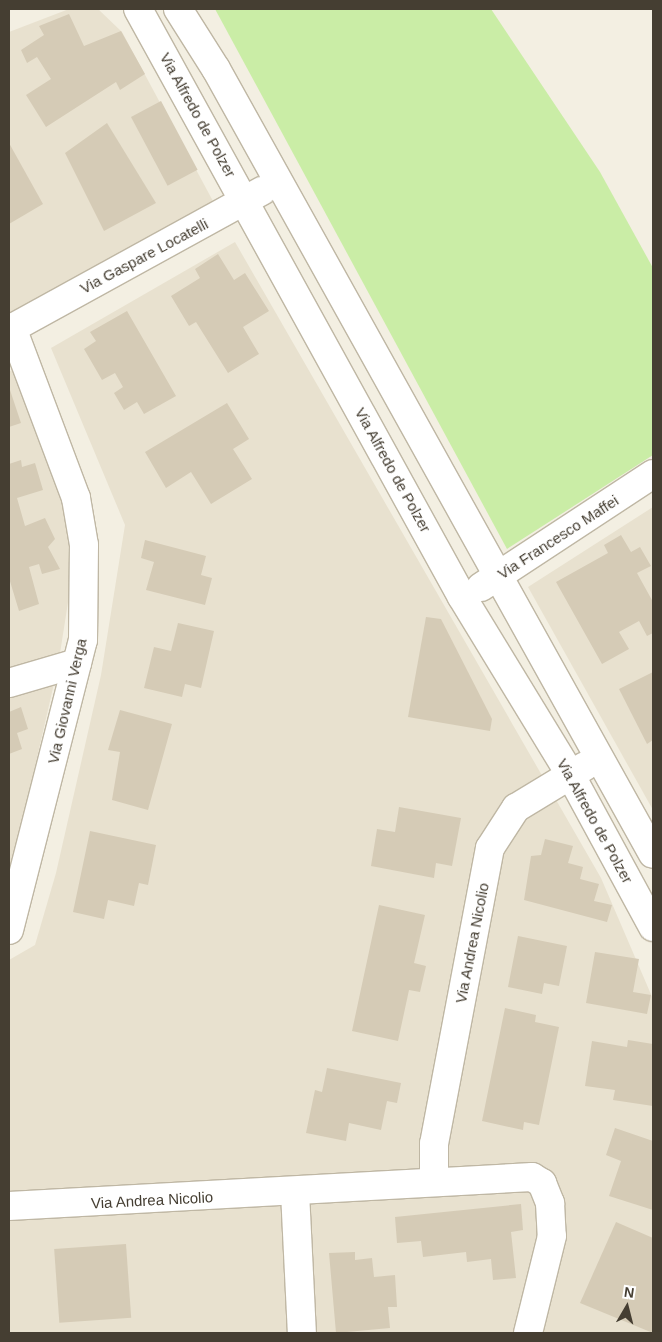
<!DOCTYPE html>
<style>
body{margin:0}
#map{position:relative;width:662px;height:1342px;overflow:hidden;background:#f3efe2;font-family:Arial,sans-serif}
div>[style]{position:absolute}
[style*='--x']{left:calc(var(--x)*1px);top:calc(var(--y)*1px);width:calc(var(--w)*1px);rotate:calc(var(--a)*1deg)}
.residential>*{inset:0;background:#e8e1cf}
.green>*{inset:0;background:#caeda6}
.building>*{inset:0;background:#d5cbb6;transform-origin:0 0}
.roads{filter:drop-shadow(1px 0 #bfb7a4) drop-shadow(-1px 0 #bfb7a4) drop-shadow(0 1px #bfb7a4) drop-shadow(0 -1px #bfb7a4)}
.minor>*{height:28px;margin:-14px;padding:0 14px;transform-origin:14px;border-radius:14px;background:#fff}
span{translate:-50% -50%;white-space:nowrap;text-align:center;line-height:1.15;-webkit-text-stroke:4px #fff;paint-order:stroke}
.street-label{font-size:15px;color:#453e32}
.frame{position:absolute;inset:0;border:10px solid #453e32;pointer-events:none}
.north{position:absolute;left:602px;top:1282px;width:50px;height:50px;-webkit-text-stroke:4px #fff;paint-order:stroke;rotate:8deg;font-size:14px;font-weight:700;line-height:20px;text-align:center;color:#453e32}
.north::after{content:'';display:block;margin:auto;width:18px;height:22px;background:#453e32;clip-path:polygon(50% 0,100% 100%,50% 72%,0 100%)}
</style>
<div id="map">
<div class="residential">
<div style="clip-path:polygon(69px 9px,98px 9px,122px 32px,214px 203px,9px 322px,9px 32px)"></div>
<div style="clip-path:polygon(235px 242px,601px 878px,653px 999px,653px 1333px,9px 1333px,9px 960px,35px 945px,56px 873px,101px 675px,125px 525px,51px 348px)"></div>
<div style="clip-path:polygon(12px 370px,80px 526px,58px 666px,9px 880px,9px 372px)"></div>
<div style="clip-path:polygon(653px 507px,653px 810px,528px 587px)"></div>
</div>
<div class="green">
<div style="clip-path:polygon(215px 9px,491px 9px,600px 172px,653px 268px,653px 455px,507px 549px)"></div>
</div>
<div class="building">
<div style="clip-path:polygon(69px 14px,84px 46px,121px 31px,145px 74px,120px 90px,116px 82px,46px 127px,26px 95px,51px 79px,37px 57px,27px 63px,21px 50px,44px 35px,39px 26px)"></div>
<div style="left:161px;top:101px;width:78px;height:34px;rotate:62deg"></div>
<div style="clip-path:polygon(107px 123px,156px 203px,104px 231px,65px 153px)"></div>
<div style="clip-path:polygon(9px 143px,43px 204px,9px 224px)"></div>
<div style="clip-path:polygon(218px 254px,234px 280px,245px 273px,269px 311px,243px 327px,259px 354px,228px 373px,196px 322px,189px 326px,171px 296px,200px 278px,195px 269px)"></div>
<div style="clip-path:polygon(127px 311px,176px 396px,144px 414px,137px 402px,124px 410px,114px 393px,123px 387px,115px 373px,102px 380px,84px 349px,96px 341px,90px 332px)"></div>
<div style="clip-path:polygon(9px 387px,21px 423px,9px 427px)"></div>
<div style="clip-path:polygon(227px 403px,249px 439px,233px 449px,252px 479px,211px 504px,191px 472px,166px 488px,145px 452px)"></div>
<div style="clip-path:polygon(21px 460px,22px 467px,35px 463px,43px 490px,17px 498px,25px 526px,45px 518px,55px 539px,48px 547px,60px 569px,42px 574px,39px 564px,29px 567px,39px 604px,19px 611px,9px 578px,9px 464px)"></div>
<div style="clip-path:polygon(621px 535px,631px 552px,640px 547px,651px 566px,637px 573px,653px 602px,653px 633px,647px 636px,639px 621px,619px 632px,629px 649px,602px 664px,556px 582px,608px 553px,604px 545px)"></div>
<div style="clip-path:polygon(145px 540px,206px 556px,201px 575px,212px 578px,205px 605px,146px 590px,154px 562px,141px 558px)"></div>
<div style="clip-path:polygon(426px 617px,441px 619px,492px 719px,490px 731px,408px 717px)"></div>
<div style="clip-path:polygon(178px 623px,214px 631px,201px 688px,185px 684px,182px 697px,144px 688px,154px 647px,171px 651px)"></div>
<div style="clip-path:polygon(653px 672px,653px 740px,647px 744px,619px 689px)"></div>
<div style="clip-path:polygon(21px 707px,28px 729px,17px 733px,22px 749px,9px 754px,9px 712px)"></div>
<div style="clip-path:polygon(120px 710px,172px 724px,148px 810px,112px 800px,120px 752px,108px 750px)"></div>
<div style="clip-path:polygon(399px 807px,461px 818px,452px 866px,436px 863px,434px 878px,371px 866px,377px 829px,395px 832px)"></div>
<div style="clip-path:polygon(90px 831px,156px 845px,148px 885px,139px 883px,134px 906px,108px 900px,104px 919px,73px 912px)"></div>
<div style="clip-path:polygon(545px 839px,573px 846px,568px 863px,583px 867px,580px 879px,599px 884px,594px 901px,612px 905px,607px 922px,524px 900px,531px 856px,541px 855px)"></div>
<div style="clip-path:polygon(379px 905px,425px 915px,414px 963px,426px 966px,420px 992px,409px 990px,398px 1041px,352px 1031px)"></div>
<div style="clip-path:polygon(518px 936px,567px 946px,559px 986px,544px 983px,542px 994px,508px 987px)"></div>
<div style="clip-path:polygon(595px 952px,639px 959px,633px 992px,651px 995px,647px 1014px,586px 1003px)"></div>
<div style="clip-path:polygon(505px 1008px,536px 1015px,535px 1022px,559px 1027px,539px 1125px,524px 1122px,523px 1130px,482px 1121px)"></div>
<div style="clip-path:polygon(628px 1040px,653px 1044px,653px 1106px,613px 1100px,615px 1090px,585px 1086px,592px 1041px,627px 1047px)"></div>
<div style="clip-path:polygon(327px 1068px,401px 1083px,397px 1103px,387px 1101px,381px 1130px,349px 1123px,346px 1141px,306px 1133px,315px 1090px,322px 1092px)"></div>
<div style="clip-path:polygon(615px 1128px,653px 1141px,653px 1210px,609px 1196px,621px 1161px,606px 1155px)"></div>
<div style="clip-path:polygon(521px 1204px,523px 1230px,511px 1232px,516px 1278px,493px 1280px,491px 1259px,467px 1262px,466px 1252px,423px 1257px,421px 1241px,397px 1243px,395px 1217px)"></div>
<div style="clip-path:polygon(616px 1222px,653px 1238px,653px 1333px,580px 1303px)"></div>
<div style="left:126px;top:1244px;width:74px;height:72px;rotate:86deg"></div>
<div style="clip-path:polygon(355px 1252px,355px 1260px,372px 1258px,374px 1277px,395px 1275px,397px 1307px,388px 1307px,390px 1328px,336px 1333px,329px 1253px)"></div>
</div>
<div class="roads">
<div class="minor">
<div style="--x:138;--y:9;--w:671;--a:61.14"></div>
<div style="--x:462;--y:597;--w:207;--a:58.6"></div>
<div style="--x:570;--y:774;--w:174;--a:61.5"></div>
<div style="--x:178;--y:9;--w:71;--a:57.7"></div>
<div style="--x:216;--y:69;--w:898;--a:60.9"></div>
<div style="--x:9;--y:330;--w:289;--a:-28.8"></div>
<div style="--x:481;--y:587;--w:206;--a:-33.3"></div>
<div style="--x:9;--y:683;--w:71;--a:-16.4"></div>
<div style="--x:9;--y:930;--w:299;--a:-75.7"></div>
<div style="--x:83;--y:640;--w:95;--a:-89.4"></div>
<div style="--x:84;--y:545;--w:48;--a:-99.7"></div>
<div style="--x:76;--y:498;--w:182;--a:-110.6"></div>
<div style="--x:434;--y:1180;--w:36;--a:-90"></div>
<div style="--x:434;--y:1144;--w:301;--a:-79.3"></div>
<div style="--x:490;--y:848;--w:48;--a:-57"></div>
<div style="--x:516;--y:808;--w:81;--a:-31.3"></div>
<div style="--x:295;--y:1192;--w:141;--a:87.2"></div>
<div style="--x:9;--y:1206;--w:524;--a:-3.17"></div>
<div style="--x:532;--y:1177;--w:12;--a:31"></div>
<div style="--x:542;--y:1183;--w:22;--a:68"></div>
<div style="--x:550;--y:1203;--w:33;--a:87"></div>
<div style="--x:552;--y:1236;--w:100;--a:103.9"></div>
</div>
</div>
<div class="street-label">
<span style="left:198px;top:115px;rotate:61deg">Via Alfredo de Polzer</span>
<span style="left:144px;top:256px;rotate:-28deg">Via Gaspare Locatelli</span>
<span style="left:393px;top:470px;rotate:61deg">Via Alfredo de Polzer</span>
<span style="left:558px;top:537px;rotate:-33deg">Via Francesco Maffei</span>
<span style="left:67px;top:701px;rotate:-77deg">Via Giovanni Verga</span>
<span style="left:595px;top:821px;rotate:61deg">Via Alfredo de Polzer</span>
<span style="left:472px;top:943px;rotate:-79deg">Via Andrea Nicolio</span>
<span style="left:152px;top:1200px;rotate:-3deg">Via Andrea Nicolio</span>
</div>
<div class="frame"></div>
<div class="north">N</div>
</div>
